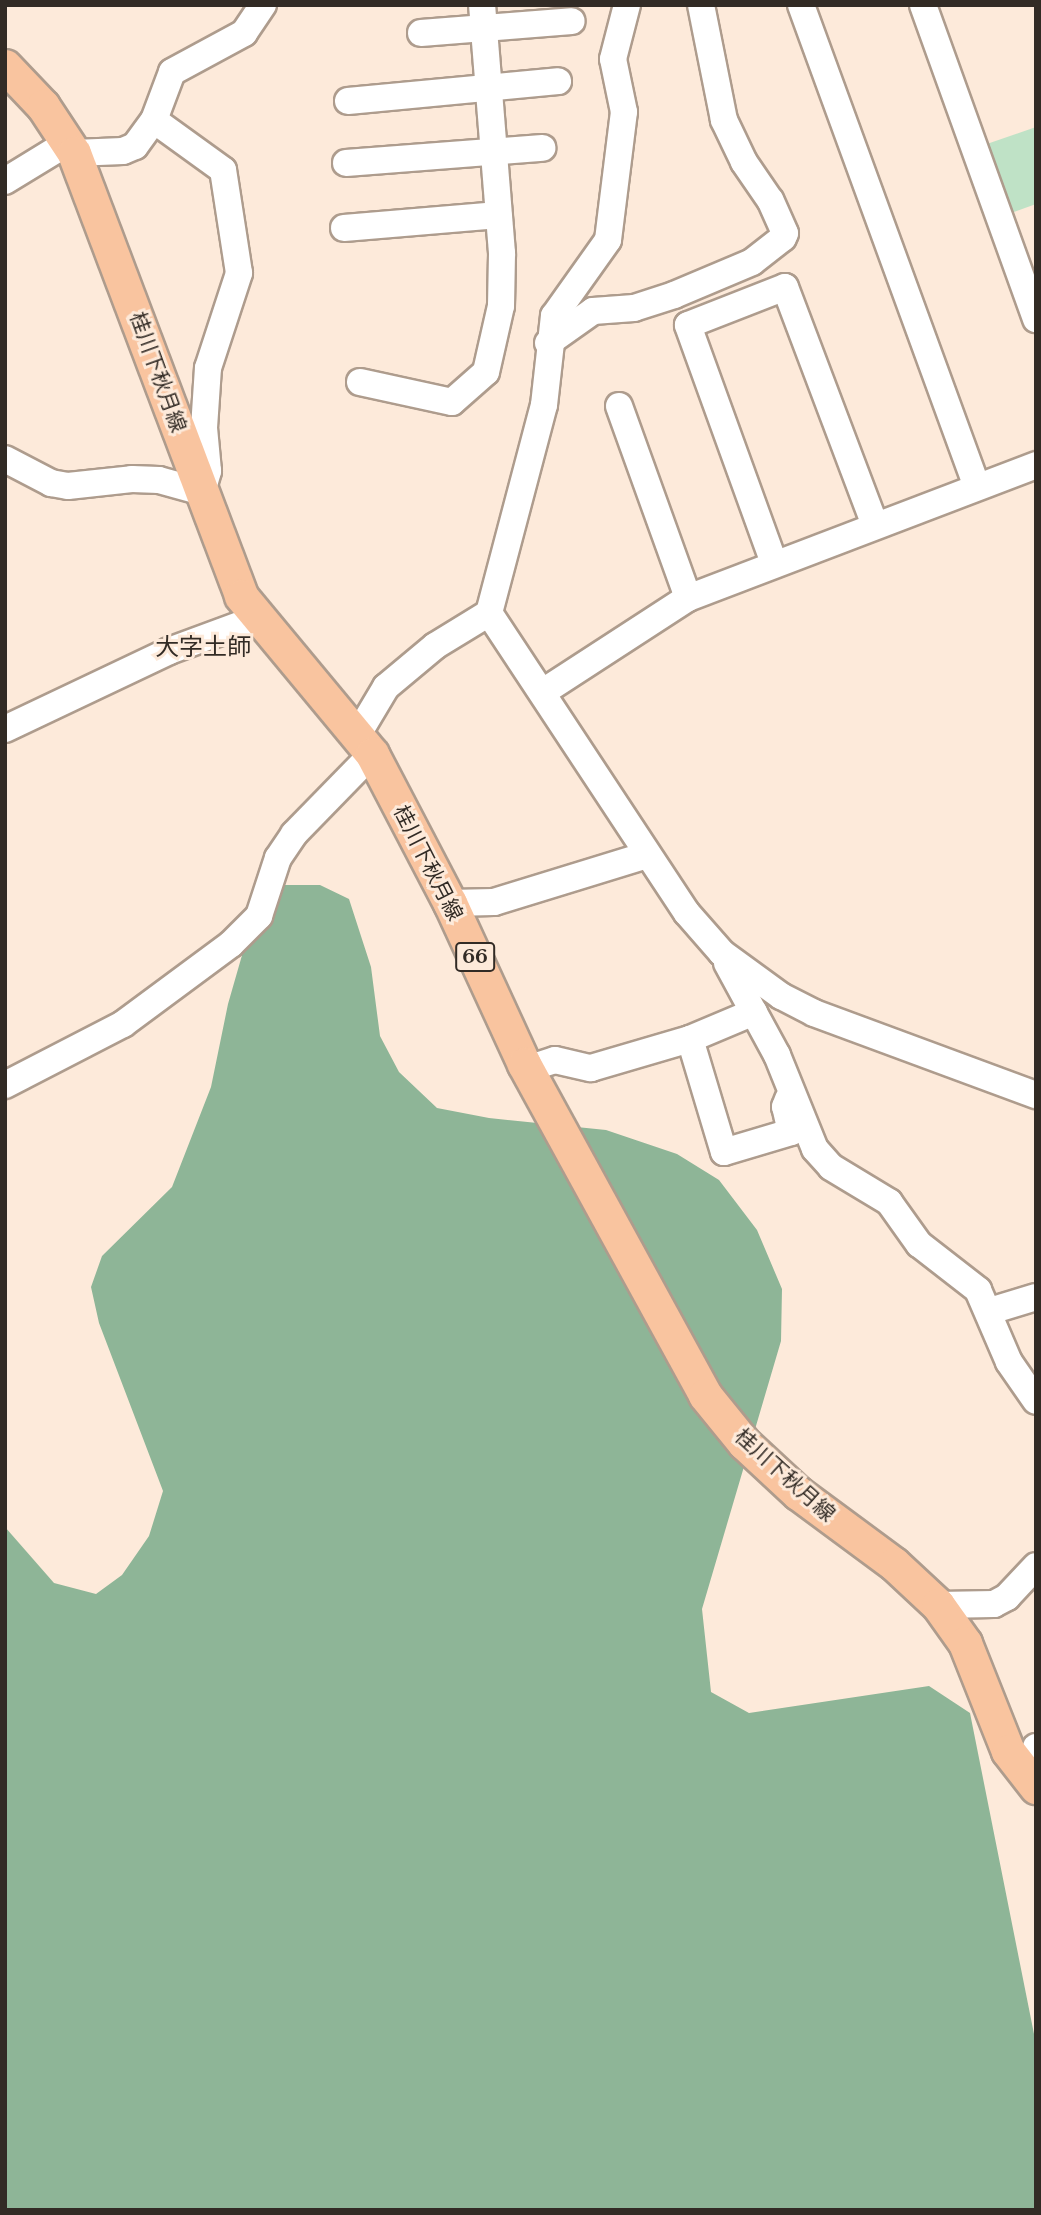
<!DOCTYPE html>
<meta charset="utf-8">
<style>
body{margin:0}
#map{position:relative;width:1041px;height:2215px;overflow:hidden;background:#fdeada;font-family:"Libre Baskerville","Noto Sans JP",serif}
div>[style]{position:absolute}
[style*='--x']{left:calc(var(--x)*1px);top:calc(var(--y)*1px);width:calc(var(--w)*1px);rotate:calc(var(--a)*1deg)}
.green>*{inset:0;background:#bfe2c6}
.forest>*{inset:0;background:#8eb597}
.roads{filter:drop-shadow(2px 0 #ae9c8d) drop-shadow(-2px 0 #ae9c8d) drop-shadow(0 2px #ae9c8d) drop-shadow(0 -2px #ae9c8d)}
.minor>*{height:26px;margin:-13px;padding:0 13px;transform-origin:13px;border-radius:13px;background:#fff}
.major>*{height:33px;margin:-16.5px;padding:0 16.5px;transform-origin:16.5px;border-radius:16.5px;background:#f9c49f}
span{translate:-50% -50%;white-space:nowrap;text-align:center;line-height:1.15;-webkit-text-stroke:6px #fdeada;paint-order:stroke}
.shield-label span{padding:2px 5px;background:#fdeada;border:2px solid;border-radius:5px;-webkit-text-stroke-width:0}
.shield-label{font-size:19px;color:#322b25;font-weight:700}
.street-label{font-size:21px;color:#322b25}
.quarter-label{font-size:24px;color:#322b25}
.frame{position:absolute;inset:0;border:7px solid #322b25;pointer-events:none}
</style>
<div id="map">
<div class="green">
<div style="clip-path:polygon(1036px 127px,1036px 204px,1006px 215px,981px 146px)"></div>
</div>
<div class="forest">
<div style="clip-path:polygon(281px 885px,320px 885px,349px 899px,371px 967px,380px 1036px,399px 1072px,437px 1108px,489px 1118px,606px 1130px,677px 1154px,719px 1180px,757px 1230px,782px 1289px,781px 1341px,702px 1609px,711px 1692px,749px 1713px,929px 1686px,970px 1713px,1036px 2044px,1036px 2210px,5px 2210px,5px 1527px,54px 1583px,96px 1594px,122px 1575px,149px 1536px,163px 1491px,99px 1323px,91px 1287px,102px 1256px,172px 1187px,211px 1087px,228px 1004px,255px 910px)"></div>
</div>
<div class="roads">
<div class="minor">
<div style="--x:801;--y:5;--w:513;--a:69.94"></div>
<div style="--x:923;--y:5;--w:334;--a:70.2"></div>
<div style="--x:421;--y:33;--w:151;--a:-4.5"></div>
<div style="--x:348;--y:101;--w:211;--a:-5.4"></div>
<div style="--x:74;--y:153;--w:49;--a:-2.3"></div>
<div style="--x:123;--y:151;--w:13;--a:-23"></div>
<div style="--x:135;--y:146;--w:32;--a:-54"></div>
<div style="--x:154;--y:120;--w:51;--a:-69.4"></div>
<div style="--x:172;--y:72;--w:82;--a:-28.4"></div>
<div style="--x:244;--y:33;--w:34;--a:-56"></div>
<div style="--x:346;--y:163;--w:197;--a:-4.4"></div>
<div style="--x:5;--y:181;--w:75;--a:-31.4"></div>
<div style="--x:344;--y:228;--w:155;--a:-4.8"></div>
<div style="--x:548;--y:343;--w:55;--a:-35.4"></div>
<div style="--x:593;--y:311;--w:41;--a:-4.2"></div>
<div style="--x:634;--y:308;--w:42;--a:-18"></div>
<div style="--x:674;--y:295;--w:85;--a:-22.9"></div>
<div style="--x:752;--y:262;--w:39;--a:-38"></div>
<div style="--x:783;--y:238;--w:5;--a:-68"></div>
<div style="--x:785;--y:233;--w:36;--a:-114"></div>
<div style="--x:770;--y:200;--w:46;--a:-124.4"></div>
<div style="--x:744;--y:162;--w:47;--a:-115.5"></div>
<div style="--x:724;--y:120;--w:117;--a:-101.3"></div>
<div style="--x:360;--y:382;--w:94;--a:12.3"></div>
<div style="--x:452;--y:402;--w:45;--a:-41.4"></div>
<div style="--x:486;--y:372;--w:68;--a:-77.2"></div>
<div style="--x:501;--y:306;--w:53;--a:-88.9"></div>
<div style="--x:502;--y:253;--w:249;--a:-94.6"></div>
<div style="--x:619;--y:406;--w:204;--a:70.2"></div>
<div style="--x:5;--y:459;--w:52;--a:27.6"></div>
<div style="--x:51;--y:483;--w:17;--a:10"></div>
<div style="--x:68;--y:486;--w:64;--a:-6.2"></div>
<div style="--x:132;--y:479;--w:27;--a:2"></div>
<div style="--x:159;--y:480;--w:45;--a:15.6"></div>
<div style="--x:202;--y:492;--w:22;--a:-74"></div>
<div style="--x:208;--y:471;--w:43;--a:-95.3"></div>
<div style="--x:204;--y:428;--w:60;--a:-86.2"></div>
<div style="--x:208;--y:368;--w:100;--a:-71.9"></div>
<div style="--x:239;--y:273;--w:104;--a:-98.8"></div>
<div style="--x:223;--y:170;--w:85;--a:-144.1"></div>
<div style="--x:774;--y:563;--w:253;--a:-109.9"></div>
<div style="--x:688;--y:325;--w:104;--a:-21.4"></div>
<div style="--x:785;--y:287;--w:254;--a:69.3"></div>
<div style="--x:489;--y:613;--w:359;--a:56.6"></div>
<div style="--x:687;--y:913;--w:53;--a:48.8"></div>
<div style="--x:722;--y:953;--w:73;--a:36.1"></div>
<div style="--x:781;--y:996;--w:37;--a:27"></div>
<div style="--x:814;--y:1013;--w:237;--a:20.3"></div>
<div style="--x:543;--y:692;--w:173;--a:-33"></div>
<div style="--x:688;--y:598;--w:373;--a:-20.9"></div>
<div style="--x:5;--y:729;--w:182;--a:-25.4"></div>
<div style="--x:169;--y:651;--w:78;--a:-20.3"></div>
<div style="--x:242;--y:624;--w:15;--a:-37"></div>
<div style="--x:358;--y:734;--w:55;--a:-59.2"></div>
<div style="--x:386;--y:687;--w:64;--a:-39.9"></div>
<div style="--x:435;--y:646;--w:63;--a:-31.4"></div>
<div style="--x:489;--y:613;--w:215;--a:-75.2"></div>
<div style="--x:544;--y:405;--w:90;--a:-83.6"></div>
<div style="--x:554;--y:316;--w:93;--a:-54.6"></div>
<div style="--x:608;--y:240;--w:129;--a:-82.9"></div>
<div style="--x:624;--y:112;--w:54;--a:-101.7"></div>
<div style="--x:613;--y:59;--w:56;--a:-75.5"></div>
<div style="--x:450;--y:903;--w:44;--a:-1.3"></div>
<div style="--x:494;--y:902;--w:160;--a:-17.1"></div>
<div style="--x:727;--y:963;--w:105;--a:61.5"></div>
<div style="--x:777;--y:1055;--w:101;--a:68"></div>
<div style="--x:815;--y:1149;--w:24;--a:48"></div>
<div style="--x:831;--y:1167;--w:68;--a:31.1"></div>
<div style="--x:889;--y:1202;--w:52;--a:54.5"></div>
<div style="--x:919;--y:1244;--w:75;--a:37.9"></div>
<div style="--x:978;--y:1290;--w:78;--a:66.7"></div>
<div style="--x:1009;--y:1362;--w:47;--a:55.3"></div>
<div style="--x:754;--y:1012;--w:69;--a:157.1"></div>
<div style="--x:690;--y:1039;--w:118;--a:73.3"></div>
<div style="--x:724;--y:1152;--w:70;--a:-16.6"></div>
<div style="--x:791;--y:1132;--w:26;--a:-103"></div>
<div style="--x:785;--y:1107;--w:9;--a:-69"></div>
<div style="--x:527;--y:1069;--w:29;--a:-18"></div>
<div style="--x:555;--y:1060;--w:37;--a:13"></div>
<div style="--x:591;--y:1068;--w:103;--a:-16.3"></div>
<div style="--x:5;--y:1085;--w:133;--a:-27.3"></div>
<div style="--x:123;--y:1024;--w:134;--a:-36.5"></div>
<div style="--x:231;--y:944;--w:40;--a:-45"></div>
<div style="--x:259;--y:916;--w:61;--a:-71.9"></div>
<div style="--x:278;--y:858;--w:29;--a:-56"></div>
<div style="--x:294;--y:834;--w:112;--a:-45.7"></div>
<div style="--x:990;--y:1311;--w:48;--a:-16.9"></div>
<div style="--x:938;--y:1605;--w:56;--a:-1"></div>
<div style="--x:994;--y:1604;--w:15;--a:-28"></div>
<div style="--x:1007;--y:1597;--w:42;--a:-46.9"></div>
<div style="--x:1036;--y:1747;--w:7;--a:90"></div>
</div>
<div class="major">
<div style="--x:5;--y:66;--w:55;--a:46.5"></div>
<div style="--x:43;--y:106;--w:56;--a:56.6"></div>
<div style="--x:74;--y:153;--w:473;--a:69.3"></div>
<div style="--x:241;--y:596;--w:205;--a:50.3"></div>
<div style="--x:372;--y:754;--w:168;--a:62.4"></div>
<div style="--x:450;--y:903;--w:177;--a:65.3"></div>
<div style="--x:524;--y:1064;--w:377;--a:61.3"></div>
<div style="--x:705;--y:1395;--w:62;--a:50.9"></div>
<div style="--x:744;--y:1443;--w:74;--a:42.8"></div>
<div style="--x:798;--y:1493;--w:119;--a:36.5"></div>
<div style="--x:894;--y:1564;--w:60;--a:43"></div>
<div style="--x:938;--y:1605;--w:47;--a:54.6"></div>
<div style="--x:965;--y:1643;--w:116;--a:68.3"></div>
<div style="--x:1008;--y:1751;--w:46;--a:52.1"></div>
</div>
</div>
<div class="shield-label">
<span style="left:475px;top:957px">66</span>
</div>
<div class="street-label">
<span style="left:158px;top:372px;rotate:70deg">桂川下秋月線</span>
<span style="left:428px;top:863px;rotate:63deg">桂川下秋月線</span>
<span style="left:785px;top:1475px;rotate:42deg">桂川下秋月線</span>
</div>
<div class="quarter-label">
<span style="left:203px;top:647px">大字土師</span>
</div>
<div class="frame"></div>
</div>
